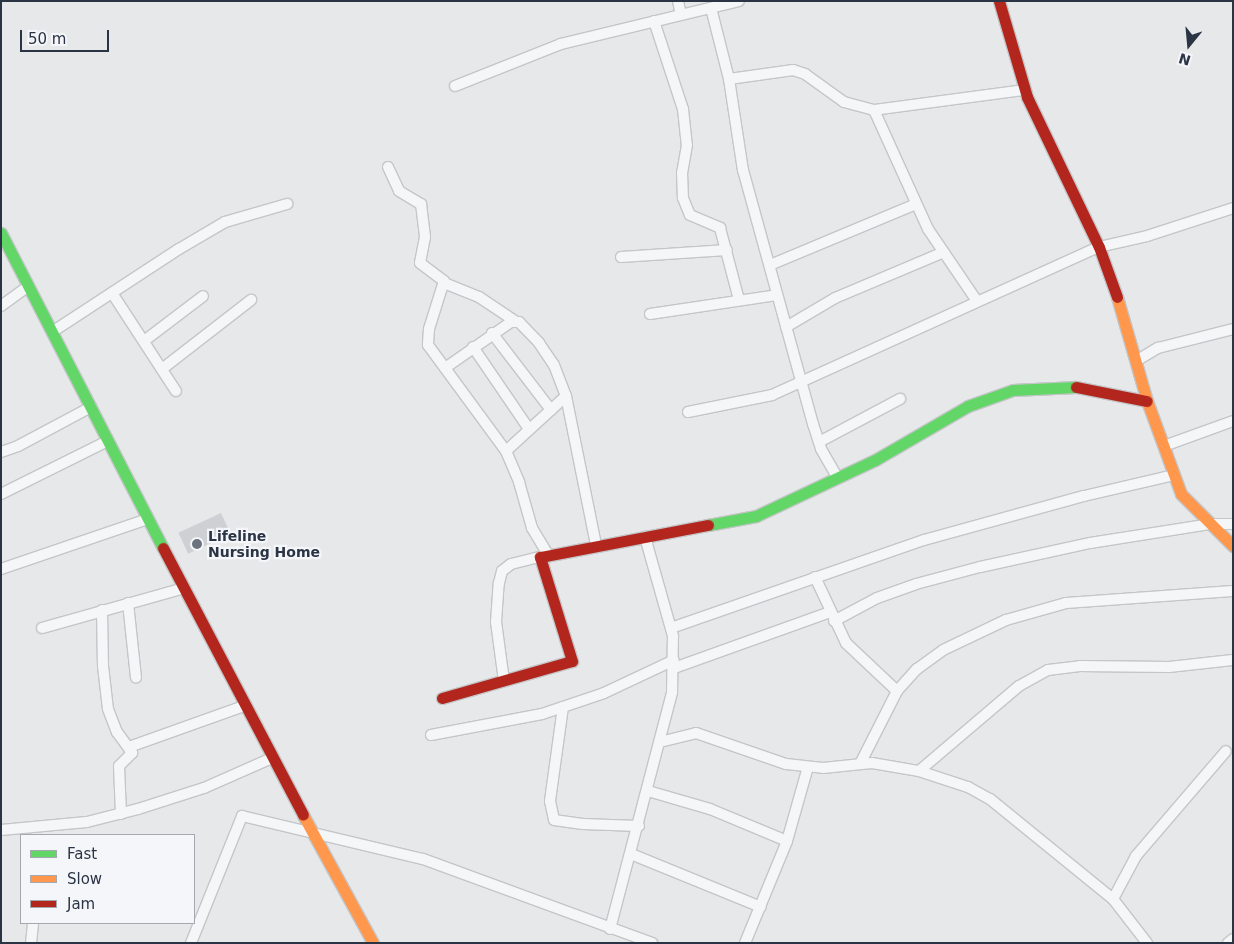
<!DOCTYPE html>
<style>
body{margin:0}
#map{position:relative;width:1234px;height:944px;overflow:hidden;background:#e6e8ea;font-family:"DejaVu Sans",sans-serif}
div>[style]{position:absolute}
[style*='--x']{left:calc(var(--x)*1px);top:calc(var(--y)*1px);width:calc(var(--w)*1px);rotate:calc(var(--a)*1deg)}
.building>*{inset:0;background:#ced0d3;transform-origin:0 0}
.roads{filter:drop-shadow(1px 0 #c4c6c8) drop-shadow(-1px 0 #c4c6c8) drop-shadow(0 1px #c4c6c8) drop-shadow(0 -1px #c4c6c8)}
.street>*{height:10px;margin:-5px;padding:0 5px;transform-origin:5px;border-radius:5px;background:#f5f6f7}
.fast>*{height:11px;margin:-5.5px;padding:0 5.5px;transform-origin:5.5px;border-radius:5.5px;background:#63d668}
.slow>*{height:11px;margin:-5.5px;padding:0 5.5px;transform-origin:5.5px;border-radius:5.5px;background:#ff974d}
.jam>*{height:11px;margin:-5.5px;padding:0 5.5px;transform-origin:5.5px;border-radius:5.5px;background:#b3261e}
.dots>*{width:14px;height:14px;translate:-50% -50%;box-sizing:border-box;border:2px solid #f4f6f9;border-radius:50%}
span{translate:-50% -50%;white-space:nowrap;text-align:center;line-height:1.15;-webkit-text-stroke:4.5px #f4f6f9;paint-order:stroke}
.poi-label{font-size:14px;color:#2b3445;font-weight:700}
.left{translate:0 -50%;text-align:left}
.frame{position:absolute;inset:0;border:2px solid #2b3445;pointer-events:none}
.legend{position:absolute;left:20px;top:834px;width:175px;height:90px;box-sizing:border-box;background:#f4f6f9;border:1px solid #a4a8b1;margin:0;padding:6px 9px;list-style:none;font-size:15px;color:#2b3445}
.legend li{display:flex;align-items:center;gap:10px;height:25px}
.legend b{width:25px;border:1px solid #a4a8b1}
.north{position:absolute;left:1164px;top:20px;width:50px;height:50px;-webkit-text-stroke:4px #f4f6f9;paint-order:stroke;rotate:197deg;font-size:14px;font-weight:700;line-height:20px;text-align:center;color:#2b3445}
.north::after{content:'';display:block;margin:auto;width:18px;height:22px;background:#2b3445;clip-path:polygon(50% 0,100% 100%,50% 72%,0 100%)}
.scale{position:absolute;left:20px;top:30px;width:89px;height:22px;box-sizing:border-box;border:2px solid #2b3445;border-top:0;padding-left:6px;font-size:15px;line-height:18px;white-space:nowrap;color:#2b3445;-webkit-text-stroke:4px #f4f6f9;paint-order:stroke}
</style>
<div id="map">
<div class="building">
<div style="left:221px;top:513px;width:23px;height:47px;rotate:65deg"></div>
</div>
<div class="roads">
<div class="street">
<div style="--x:678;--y:1;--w:14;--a:78"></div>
<div style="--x:711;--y:8;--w:73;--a:75.8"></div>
<div style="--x:729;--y:79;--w:92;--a:81.3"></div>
<div style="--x:743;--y:170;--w:41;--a:74.6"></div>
<div style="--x:754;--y:210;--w:222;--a:74.6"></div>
<div style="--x:813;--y:424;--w:26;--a:72"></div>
<div style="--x:821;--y:449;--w:34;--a:60"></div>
<div style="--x:654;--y:21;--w:93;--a:71.8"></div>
<div style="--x:683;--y:109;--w:36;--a:84"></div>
<div style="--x:687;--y:145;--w:27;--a:100"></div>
<div style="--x:682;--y:172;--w:26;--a:88"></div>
<div style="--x:683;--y:198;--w:18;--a:68"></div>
<div style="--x:690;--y:215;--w:33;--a:23"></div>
<div style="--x:720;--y:228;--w:74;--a:75.2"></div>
<div style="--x:729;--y:79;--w:65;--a:-8"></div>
<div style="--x:793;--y:70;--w:13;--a:18"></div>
<div style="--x:805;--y:74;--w:48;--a:35.7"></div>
<div style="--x:844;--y:102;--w:31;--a:15"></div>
<div style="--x:874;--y:110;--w:151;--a:-7.6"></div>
<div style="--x:455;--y:86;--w:114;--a:-21.6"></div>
<div style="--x:561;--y:44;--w:183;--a:-13.6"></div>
<div style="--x:874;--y:110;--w:131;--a:65.6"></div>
<div style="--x:928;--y:229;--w:87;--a:55.8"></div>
<div style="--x:388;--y:167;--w:26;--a:65"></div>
<div style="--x:399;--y:191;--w:26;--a:31"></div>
<div style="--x:421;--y:204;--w:33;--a:83"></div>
<div style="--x:425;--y:237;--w:26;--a:101"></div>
<div style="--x:420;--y:263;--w:30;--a:37"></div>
<div style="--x:444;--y:281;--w:50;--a:107.4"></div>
<div style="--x:429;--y:329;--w:16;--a:94"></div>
<div style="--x:428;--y:345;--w:132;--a:53.7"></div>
<div style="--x:506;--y:451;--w:34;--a:67"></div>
<div style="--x:519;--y:482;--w:48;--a:74.2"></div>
<div style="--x:532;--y:528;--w:31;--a:59"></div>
<div style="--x:621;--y:257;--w:106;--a:-3.8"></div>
<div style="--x:770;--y:265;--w:158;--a:-22.7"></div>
<div style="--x:444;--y:283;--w:38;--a:22"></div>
<div style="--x:479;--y:297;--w:43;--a:33.7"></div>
<div style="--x:112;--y:293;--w:117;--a:56.9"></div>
<div style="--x:1;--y:306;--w:34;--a:-36"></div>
<div style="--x:650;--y:314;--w:128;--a:-8.5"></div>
<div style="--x:786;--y:327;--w:57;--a:-30.6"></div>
<div style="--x:835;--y:298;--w:118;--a:-22.9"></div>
<div style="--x:52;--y:332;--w:152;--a:-33.2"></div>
<div style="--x:179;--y:249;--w:53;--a:-30.4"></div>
<div style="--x:225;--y:222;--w:65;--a:-16.2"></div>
<div style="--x:492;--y:333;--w:97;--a:52.5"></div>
<div style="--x:144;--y:341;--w:74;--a:-37.3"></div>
<div style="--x:473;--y:347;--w:99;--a:55.7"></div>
<div style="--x:1136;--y:361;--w:26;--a:-31"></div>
<div style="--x:1158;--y:348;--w:77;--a:-14.2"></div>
<div style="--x:445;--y:368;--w:80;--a:-34.9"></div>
<div style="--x:511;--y:322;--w:8;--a:0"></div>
<div style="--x:519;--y:322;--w:29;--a:46"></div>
<div style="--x:539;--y:343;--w:27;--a:56"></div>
<div style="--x:554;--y:365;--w:33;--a:69"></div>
<div style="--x:566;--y:396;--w:152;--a:78.6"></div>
<div style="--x:162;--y:369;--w:113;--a:-37.8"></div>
<div style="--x:688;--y:412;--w:86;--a:-11.4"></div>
<div style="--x:772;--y:395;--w:359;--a:-24.4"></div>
<div style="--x:1099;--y:247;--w:49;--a:-12.9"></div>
<div style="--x:1147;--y:236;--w:90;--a:-18"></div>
<div style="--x:819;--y:442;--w:92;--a:-28"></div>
<div style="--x:1164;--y:446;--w:73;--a:-19.9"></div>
<div style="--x:506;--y:451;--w:81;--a:-42.5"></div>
<div style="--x:1;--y:452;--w:18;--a:-19"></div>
<div style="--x:18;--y:446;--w:83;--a:-28.1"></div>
<div style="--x:1;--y:494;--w:119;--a:-26.4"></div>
<div style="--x:1;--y:569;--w:155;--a:-18.8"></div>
<div style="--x:815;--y:577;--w:73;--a:64.8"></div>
<div style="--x:846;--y:643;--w:70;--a:43.3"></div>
<div style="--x:128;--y:603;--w:75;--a:83.9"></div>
<div style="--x:102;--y:610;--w:56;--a:89"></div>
<div style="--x:103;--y:666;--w:43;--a:83.4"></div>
<div style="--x:108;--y:709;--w:25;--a:69"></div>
<div style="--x:117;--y:732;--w:26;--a:54"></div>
<div style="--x:132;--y:753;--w:18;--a:135"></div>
<div style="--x:119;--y:766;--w:48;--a:87.6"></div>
<div style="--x:834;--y:621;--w:49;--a:-28.1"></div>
<div style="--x:877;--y:598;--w:41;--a:-19.7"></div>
<div style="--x:916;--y:584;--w:66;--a:-14.9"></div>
<div style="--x:980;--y:567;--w:113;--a:-12.3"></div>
<div style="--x:1090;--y:543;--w:121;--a:-9"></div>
<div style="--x:1210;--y:524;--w:23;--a:0"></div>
<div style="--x:42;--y:628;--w:148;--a:-15.7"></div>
<div style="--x:671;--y:628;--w:268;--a:-19.2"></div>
<div style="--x:924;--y:540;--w:166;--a:-15.4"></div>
<div style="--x:1084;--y:496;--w:92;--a:-13.1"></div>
<div style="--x:674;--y:668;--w:166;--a:-19.7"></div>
<div style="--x:504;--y:681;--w:60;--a:-97.7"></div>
<div style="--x:496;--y:622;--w:39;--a:-86"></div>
<div style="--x:499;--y:583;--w:12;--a:-76"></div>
<div style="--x:502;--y:571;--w:11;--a:-38"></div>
<div style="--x:511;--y:564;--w:30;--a:-14"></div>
<div style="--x:563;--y:707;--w:95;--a:97.9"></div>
<div style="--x:550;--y:801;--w:19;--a:78"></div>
<div style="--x:554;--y:820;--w:29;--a:8"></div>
<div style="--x:583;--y:824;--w:56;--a:2"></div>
<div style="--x:431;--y:735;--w:113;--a:-10.7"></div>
<div style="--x:542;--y:714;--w:65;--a:-18.7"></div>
<div style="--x:604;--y:693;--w:77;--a:-25.2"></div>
<div style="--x:660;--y:742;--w:37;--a:-14"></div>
<div style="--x:696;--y:733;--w:95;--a:19"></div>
<div style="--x:786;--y:764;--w:37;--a:6"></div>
<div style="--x:823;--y:768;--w:49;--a:-5.8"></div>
<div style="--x:872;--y:763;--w:48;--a:9.7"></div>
<div style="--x:919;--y:771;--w:52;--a:18.1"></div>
<div style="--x:968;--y:787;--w:25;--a:29"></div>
<div style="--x:990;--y:799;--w:159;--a:39.1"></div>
<div style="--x:1113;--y:899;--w:56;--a:52.3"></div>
<div style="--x:129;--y:747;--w:122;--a:-19.6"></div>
<div style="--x:860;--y:764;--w:82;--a:-63.1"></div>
<div style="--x:897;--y:691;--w:30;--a:-48"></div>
<div style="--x:917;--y:669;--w:32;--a:-36"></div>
<div style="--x:943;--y:650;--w:70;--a:-25.5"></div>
<div style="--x:1006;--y:620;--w:62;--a:-15.8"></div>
<div style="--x:1066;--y:603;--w:167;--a:-4.1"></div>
<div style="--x:919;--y:771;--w:131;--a:-40.4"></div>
<div style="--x:1019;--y:686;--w:33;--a:-29"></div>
<div style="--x:1048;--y:670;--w:32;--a:-7"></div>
<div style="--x:1080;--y:666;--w:89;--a:0.6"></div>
<div style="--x:1169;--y:667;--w:64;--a:-6.2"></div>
<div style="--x:648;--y:791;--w:65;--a:16.2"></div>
<div style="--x:710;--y:809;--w:83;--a:22.6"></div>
<div style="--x:1;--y:830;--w:86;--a:-5.3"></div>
<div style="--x:87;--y:822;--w:53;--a:-14.3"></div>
<div style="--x:138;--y:809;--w:69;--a:-17.7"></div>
<div style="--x:204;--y:788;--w:74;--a:-23.8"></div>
<div style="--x:631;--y:854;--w:140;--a:22.2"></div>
<div style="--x:1113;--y:899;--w:49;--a:-61.9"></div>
<div style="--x:1136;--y:856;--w:138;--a:-49.4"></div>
<div style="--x:610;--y:929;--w:245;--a:-75.3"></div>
<div style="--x:672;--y:692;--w:56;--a:-89"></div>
<div style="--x:673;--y:636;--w:103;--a:-105.8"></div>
<div style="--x:31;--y:943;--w:20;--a:-84"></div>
<div style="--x:191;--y:943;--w:137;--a:-68.1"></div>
<div style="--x:242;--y:816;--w:186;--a:13.4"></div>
<div style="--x:423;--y:859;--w:244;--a:20.1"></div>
<div style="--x:745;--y:943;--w:110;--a:-67.6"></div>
<div style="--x:787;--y:841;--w:77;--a:-74.2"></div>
<div style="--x:1228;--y:943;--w:6;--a:-39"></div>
</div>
<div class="fast">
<div style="--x:1;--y:233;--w:354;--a:62.8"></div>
<div style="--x:708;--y:525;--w:49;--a:-10.6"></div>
<div style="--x:756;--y:516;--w:132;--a:-25.2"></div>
<div style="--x:875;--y:460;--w:108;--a:-30.1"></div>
<div style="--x:968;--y:406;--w:48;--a:-19.6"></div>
<div style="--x:1013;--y:390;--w:63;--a:-2.7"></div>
</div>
<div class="slow">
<div style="--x:1117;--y:297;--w:108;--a:73.9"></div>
<div style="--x:1147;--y:401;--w:99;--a:69.9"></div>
<div style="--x:1181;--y:494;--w:74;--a:45"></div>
<div style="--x:303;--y:815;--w:146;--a:61.3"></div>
</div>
<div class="jam">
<div style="--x:999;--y:1;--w:100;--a:73.7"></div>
<div style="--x:1027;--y:97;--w:166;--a:64.4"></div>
<div style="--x:1099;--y:247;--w:53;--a:70.2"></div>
<div style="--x:1076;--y:387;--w:72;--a:11.2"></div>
<div style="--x:163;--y:548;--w:301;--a:62.3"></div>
<div style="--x:442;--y:698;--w:135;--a:-15.9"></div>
<div style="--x:572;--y:661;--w:109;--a:-107.1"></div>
<div style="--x:540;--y:557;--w:171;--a:-10.8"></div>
</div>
</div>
<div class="dots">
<div style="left:197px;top:544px;background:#6c737f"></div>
</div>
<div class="poi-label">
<span class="left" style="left:208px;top:544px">Lifeline<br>Nursing Home</span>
</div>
<div class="frame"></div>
<ul class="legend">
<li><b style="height:6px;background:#63d668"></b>Fast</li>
<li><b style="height:6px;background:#ff974d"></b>Slow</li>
<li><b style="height:6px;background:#b3261e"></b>Jam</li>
</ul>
<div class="north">N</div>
<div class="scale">50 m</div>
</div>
